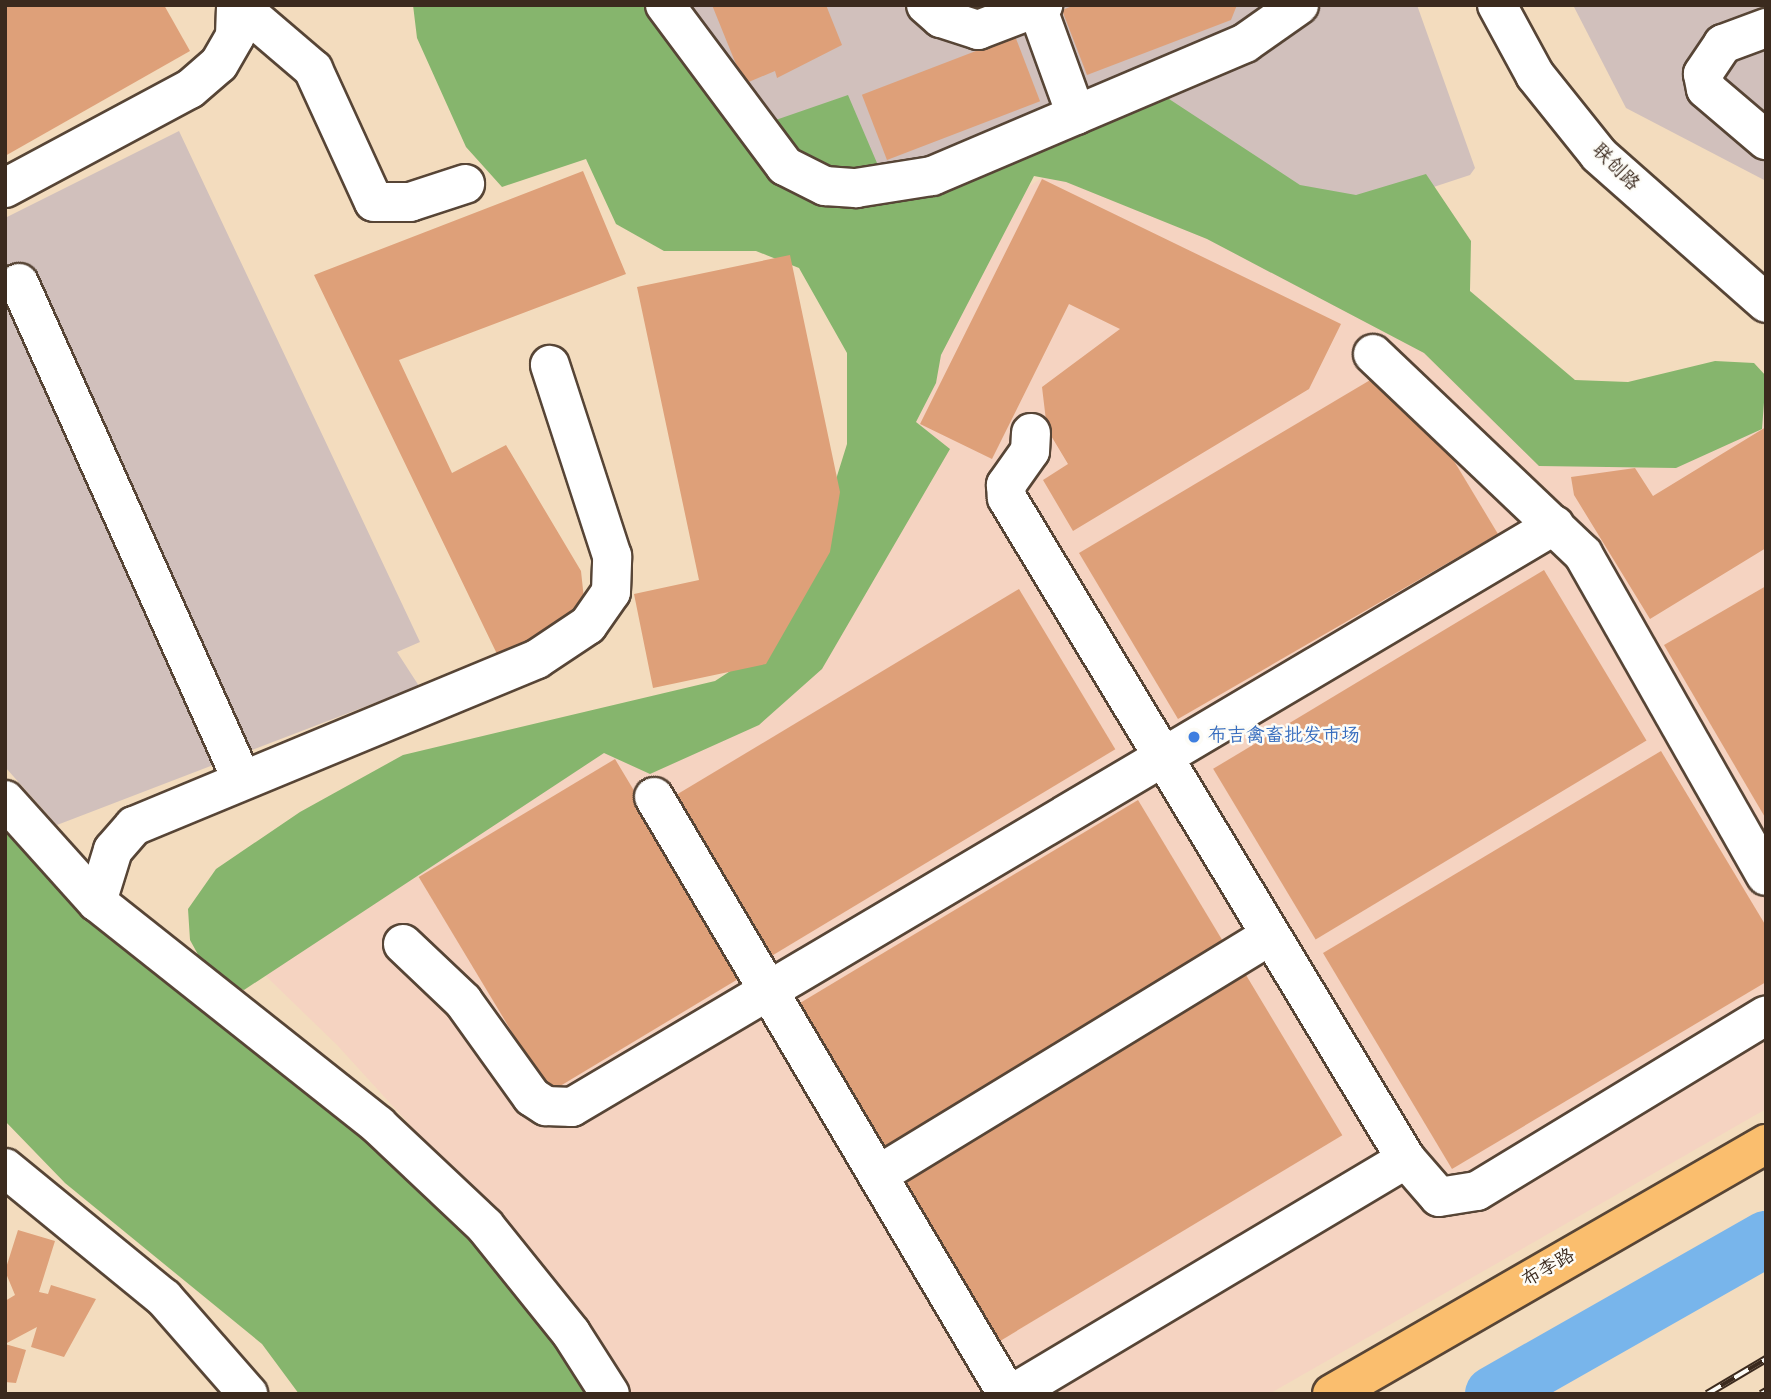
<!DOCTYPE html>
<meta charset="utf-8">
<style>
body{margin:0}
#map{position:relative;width:1771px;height:1399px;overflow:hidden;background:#f3dcbe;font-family:Kalam,"LXGW WenKai TC",sans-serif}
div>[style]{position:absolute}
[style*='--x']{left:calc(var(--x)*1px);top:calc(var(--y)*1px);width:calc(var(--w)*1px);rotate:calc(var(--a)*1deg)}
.built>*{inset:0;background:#f5d3c1}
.industrial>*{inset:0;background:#d1c0bc}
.forest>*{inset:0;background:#86b56d}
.river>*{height:56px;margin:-28px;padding:0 28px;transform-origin:28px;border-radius:28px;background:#78b5eb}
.building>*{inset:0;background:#dea079;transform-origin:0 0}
.roads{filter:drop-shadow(2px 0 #574536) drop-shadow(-2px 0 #574536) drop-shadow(0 2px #574536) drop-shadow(0 -2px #574536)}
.minor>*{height:38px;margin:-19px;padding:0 19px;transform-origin:19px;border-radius:19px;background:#fff}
.major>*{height:38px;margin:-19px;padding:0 19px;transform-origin:19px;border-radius:19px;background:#fabe6e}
.rail>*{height:8px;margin-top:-4px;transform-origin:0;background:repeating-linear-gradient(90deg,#fdfcf7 0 16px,#3b2a1e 0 32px);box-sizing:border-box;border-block:2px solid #3b2a1e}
.dots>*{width:19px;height:19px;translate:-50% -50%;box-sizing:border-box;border:4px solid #fdfcf7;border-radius:50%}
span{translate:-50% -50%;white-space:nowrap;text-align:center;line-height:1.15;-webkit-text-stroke:5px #fdfcf7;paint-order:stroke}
.street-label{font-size:19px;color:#3b2a1e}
.shop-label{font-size:19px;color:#366cbe}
.left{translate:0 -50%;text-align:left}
.frame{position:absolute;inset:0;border:7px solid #3b2a1e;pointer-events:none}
</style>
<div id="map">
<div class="built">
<div style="clip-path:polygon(1078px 154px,1520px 405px,1766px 377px,1766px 1109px,1269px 1394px,629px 1394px,556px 1285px,337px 1045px,242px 953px,482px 799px,762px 675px,925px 255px)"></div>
</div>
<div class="industrial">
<div style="clip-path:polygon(651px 5px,1417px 5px,1475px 168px,1470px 175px,1373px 207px,1325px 207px,1171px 123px,831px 202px)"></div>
<div style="clip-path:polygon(1573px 5px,1766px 5px,1766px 181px,1626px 108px)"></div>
<div style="clip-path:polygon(179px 131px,420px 642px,397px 652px,419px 686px,57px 825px,5px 767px,5px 218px)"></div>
</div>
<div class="forest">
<div style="clip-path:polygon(413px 5px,687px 5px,767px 123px,848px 95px,880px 170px,1166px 97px,1300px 185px,1356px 195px,1426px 174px,1471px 241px,1470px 291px,1575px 380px,1628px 382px,1715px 361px,1754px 363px,1766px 376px,1762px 429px,1676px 468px,1539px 466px,1424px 353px,1207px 239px,1066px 182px,1034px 176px,941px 355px,936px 383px,916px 422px,950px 449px,822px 669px,759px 725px,650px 774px,604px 753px,244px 990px,212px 980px,190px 940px,188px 909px,216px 869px,300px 812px,403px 755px,715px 681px,769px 646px,814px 550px,847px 444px,847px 353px,799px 268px,756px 251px,664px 251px,616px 224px,586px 159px,502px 187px,466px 147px,417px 38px)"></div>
<div style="clip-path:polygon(5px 808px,473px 1231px,608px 1394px,299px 1394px,262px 1344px,65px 1183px,5px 1121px)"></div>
</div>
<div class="river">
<div style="--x:1493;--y:1394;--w:314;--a:-29.6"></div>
</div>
<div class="building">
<div style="clip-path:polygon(5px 5px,164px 5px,190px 51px,5px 156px)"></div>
<div style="clip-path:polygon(712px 5px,826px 5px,842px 45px,777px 78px,775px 71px,744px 84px)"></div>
<div style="clip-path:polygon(1075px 5px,1237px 5px,1231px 20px,1087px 75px,1062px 10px)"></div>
<div style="left:1015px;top:36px;width:70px;height:164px;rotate:69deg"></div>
<div style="clip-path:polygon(583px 171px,626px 274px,399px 360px,452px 473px,506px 445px,581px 571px,584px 599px,574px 621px,497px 654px,314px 275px)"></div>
<div style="clip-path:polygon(1042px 179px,1341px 324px,1309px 389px,1073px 531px,1043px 480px,1068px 464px,1047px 429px,1042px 387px,1120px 329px,1069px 304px,992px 459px,920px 424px)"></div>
<div style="clip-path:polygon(790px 255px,840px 492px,830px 552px,766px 664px,653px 688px,634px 594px,699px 580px,637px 287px)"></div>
<div style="clip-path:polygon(1382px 373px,1448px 451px,1498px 534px,1178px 719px,1079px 553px)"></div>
<div style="clip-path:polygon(1766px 427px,1766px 548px,1650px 619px,1574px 495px,1571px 477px,1635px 468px,1653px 496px)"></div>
<div style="left:1544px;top:570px;width:199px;height:386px;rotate:59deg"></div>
<div style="clip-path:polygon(1766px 586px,1766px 819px,1664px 645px)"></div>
<div style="left:1019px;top:589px;width:187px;height:405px;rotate:59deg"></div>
<div style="clip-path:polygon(1661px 751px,1766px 926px,1766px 982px,1452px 1169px,1323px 953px)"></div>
<div style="left:615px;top:759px;width:252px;height:229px;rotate:59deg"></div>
<div style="left:1138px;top:800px;width:169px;height:404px;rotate:59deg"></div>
<div style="left:1246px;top:975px;width:187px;height:405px;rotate:59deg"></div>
<div style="clip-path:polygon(18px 1230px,55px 1241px,39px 1292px,48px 1294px,51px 1285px,96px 1299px,64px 1357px,31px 1347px,37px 1327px,5px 1344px,26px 1350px,16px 1383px,5px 1382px,5px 1301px,15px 1295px,5px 1271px)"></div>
</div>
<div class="roads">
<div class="minor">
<div style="--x:238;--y:5;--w:99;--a:40.5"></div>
<div style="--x:313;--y:69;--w:146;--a:65.4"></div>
<div style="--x:374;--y:202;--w:36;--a:0"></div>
<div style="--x:410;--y:202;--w:58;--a:-18.1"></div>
<div style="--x:665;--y:5;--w:201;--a:53.3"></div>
<div style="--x:785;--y:166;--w:45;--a:26.6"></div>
<div style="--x:825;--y:186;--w:31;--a:4"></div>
<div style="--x:856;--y:188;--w:77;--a:-9"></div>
<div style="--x:932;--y:176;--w:340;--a:-23"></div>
<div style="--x:1245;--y:43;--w:66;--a:-35.1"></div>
<div style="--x:926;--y:5;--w:20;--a:41"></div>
<div style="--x:941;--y:18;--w:39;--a:18"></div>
<div style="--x:978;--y:30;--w:70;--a:-21"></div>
<div style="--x:1497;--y:5;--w:80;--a:61.5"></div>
<div style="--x:1535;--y:75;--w:102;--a:51.3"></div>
<div style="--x:1599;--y:155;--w:223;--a:41.5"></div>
<div style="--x:1037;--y:7;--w:115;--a:70.1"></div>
<div style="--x:1766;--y:28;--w:46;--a:159.6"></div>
<div style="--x:1723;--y:44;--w:36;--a:124"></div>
<div style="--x:1703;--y:74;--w:15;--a:79"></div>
<div style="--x:1706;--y:89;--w:79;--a:40.4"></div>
<div style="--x:5;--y:188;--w:210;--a:-28.2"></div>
<div style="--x:190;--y:89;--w:38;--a:-41"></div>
<div style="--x:219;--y:64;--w:32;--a:-60"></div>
<div style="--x:235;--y:36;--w:31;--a:-88"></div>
<div style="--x:19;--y:283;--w:543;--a:65.84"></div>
<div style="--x:1373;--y:354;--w:290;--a:43.6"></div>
<div style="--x:1583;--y:554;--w:370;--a:60.4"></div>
<div style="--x:1031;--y:433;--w:18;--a:93"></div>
<div style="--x:1030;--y:451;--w:42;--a:125.2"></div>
<div style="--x:1006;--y:485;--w:13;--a:86"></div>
<div style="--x:1007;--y:498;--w:772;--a:58.88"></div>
<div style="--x:654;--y:797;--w:694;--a:59.4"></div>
<div style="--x:5;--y:800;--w:137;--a:48"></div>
<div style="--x:97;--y:902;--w:359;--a:38.4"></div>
<div style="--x:378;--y:1125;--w:147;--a:43.3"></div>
<div style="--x:485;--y:1226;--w:137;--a:51.2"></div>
<div style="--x:571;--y:1333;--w:72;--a:57.4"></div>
<div style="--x:97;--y:902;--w:54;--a:-72.9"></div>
<div style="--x:113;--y:850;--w:32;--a:-49"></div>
<div style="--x:134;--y:826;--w:436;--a:-22.5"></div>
<div style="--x:537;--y:659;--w:61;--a:-33.7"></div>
<div style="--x:588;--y:625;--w:40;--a:-55.1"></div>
<div style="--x:611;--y:592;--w:36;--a:-88"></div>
<div style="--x:612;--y:556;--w:201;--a:-108"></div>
<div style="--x:403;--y:944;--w:83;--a:43.5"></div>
<div style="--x:463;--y:1001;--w:118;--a:54.3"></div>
<div style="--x:532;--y:1097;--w:17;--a:33"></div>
<div style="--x:546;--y:1106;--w:26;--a:2"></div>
<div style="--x:572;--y:1107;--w:1142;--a:-30.63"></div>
<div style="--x:5;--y:1168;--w:205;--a:39.3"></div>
<div style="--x:164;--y:1298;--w:128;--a:48.8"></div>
<div style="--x:878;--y:1175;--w:460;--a:-31.4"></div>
<div style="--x:1012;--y:1394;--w:459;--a:-30.8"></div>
<div style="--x:1406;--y:1159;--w:50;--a:49"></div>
<div style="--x:1439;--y:1197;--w:38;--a:-9"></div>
<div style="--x:1477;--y:1191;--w:338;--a:-31.3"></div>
</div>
<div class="major">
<div style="--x:1332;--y:1394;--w:501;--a:-29.94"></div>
</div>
</div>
<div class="rail">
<div style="--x:1707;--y:1394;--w:69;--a:-30.7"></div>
<div style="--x:1761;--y:1394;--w:6;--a:-31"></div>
</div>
<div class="dots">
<div style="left:1194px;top:737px;background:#3f7fe0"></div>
</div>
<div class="street-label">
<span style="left:1615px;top:168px;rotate:45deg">联创路</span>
<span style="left:1549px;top:1269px;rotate:-30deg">布李路</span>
</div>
<div class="shop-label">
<span class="left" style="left:1208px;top:737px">布吉禽畜批发市场</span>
</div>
<div class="frame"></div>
</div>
